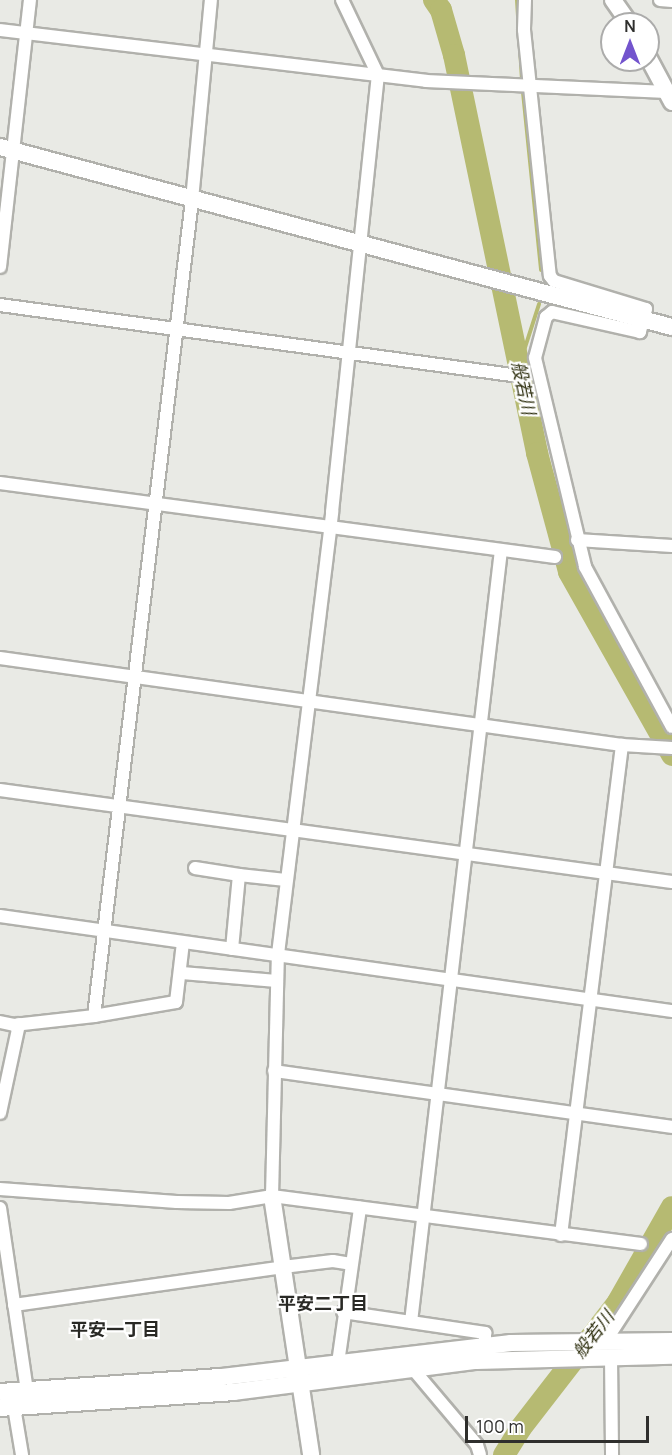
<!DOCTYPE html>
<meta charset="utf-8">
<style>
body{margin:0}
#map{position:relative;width:672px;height:1455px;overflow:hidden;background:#e9eae5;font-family:Manrope,"Noto Sans JP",sans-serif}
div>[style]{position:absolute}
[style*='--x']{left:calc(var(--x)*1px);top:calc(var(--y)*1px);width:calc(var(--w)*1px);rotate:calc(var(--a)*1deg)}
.stream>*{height:4px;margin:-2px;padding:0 2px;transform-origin:2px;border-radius:2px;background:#b6ba72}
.river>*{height:22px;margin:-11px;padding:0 11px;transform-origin:11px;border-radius:11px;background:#b6ba72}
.roads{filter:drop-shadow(2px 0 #b1b1ac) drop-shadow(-2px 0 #b1b1ac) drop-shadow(0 2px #b1b1ac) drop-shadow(0 -2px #b1b1ac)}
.street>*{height:12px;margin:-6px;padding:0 6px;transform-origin:6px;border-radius:6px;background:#fff}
.secondary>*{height:16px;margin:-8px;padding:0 8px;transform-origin:8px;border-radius:8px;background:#fff}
span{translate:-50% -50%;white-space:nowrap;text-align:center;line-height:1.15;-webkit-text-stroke:4.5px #fff;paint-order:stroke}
.water-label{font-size:18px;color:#2f3010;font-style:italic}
.neighbourhood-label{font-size:18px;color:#292925;font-weight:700}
.north{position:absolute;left:600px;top:12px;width:60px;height:60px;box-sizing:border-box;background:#fff;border:2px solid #acacab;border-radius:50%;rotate:0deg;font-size:16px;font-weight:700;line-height:24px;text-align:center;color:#2f2f2d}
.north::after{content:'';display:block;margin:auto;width:21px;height:27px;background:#7354cd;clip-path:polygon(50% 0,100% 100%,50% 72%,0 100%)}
.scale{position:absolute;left:465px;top:1416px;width:184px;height:27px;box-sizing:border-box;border:3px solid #2f2f2d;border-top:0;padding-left:8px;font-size:18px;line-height:21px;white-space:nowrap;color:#2f2f2d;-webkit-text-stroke:4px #fff;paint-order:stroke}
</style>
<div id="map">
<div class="stream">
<div style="--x:517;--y:0;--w:79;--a:86.4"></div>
<div style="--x:523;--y:92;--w:179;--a:84.2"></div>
<div style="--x:520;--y:363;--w:62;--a:-72.1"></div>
</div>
<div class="river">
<div style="--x:434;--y:0;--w:12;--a:55"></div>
<div style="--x:441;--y:10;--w:47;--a:73.9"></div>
<div style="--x:454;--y:55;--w:407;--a:78.2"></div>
<div style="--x:537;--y:453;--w:123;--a:74.9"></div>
<div style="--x:569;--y:572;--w:210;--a:60.6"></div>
<div style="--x:504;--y:1455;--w:31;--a:-58"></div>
<div style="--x:520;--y:1429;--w:160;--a:-52.3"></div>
<div style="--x:618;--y:1302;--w:109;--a:-60.4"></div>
</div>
<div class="roads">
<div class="street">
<div style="--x:525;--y:0;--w:30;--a:92"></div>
<div style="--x:524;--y:30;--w:247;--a:84"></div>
<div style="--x:550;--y:276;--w:6;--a:51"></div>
<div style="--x:554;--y:281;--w:96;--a:16.9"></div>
<div style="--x:646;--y:309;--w:24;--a:105"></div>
<div style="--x:640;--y:332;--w:90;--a:-167.2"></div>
<div style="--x:552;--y:312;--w:8;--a:140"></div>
<div style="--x:546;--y:317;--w:42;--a:105"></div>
<div style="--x:535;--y:358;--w:215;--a:76.5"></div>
<div style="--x:585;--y:567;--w:182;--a:61.5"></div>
<div style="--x:660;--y:0;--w:12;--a:5"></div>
<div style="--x:0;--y:30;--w:429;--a:6.8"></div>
<div style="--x:426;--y:81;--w:241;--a:2.6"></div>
<div style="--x:0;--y:267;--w:269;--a:-83.6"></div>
<div style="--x:0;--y:305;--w:517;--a:7.79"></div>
<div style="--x:0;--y:483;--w:560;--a:7.59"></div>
<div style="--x:577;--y:540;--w:95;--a:3.6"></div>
<div style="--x:0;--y:658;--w:628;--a:7.96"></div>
<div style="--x:622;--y:745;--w:50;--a:3.4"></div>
<div style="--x:0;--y:790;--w:678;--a:7.8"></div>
<div style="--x:195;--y:868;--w:45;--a:9"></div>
<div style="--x:0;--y:916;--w:679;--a:8.05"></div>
<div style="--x:232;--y:949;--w:74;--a:-84.6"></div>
<div style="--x:239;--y:875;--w:47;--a:6.1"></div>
<div style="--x:182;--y:973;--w:95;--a:4.8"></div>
<div style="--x:94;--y:1016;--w:822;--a:-83.15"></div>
<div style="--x:192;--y:200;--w:201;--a:-84.6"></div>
<div style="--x:0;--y:1022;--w:14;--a:12"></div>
<div style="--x:14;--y:1025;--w:81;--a:-6.4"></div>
<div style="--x:94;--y:1016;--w:83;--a:-9.7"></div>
<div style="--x:176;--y:1002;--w:60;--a:-83.3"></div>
<div style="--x:274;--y:1071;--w:402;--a:8"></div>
<div style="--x:0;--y:1113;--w:91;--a:-77.9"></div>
<div style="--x:0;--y:1189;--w:177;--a:4.2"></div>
<div style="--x:177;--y:1202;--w:52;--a:1.1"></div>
<div style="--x:229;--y:1203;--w:44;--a:-9.2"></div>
<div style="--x:272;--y:1196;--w:372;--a:7.4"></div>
<div style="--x:272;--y:1196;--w:242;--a:-88.6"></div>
<div style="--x:278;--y:954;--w:445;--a:-83"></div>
<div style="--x:332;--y:512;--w:439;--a:-84"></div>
<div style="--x:378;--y:75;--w:83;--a:-115.6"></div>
<div style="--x:0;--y:1208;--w:185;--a:81.6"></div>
<div style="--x:561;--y:1235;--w:494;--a:-82.9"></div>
<div style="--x:14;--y:1305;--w:272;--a:-8"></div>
<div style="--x:283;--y:1267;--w:50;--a:-6.8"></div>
<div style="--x:333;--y:1261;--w:18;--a:9"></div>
<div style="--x:343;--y:1312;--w:144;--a:8.4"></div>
<div style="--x:485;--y:1333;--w:13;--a:90"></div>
<div style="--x:411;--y:1322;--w:777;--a:-83.35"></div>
<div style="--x:605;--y:1342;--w:123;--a:-57"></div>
<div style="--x:611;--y:1356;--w:99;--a:89.4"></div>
<div style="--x:338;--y:1363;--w:157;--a:-81.9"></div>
<div style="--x:413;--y:1369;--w:99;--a:49.9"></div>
<div style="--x:477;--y:1445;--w:10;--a:73"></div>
<div style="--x:14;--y:1407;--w:49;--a:80.5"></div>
</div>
<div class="secondary">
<div style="--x:613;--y:0;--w:29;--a:55"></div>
<div style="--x:648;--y:57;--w:51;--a:61.9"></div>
<div style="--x:0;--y:147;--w:696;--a:15"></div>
<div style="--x:272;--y:1196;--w:262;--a:81.4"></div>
<div style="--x:0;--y:1392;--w:223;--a:-3.9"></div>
<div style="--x:222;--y:1377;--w:291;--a:-6.7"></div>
<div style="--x:511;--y:1343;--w:161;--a:-0.7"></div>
<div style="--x:0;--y:1408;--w:234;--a:-3.9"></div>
<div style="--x:233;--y:1392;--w:245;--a:-7.3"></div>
<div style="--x:476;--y:1361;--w:196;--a:-1.5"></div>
</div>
</div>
<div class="water-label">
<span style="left:524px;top:388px;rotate:78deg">般若川</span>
<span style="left:593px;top:1334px;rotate:-52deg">般若川</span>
</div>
<div class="neighbourhood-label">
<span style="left:323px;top:1303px">平安二丁目</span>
<span style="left:115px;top:1329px">平安一丁目</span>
</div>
<div class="north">N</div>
<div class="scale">100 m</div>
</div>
